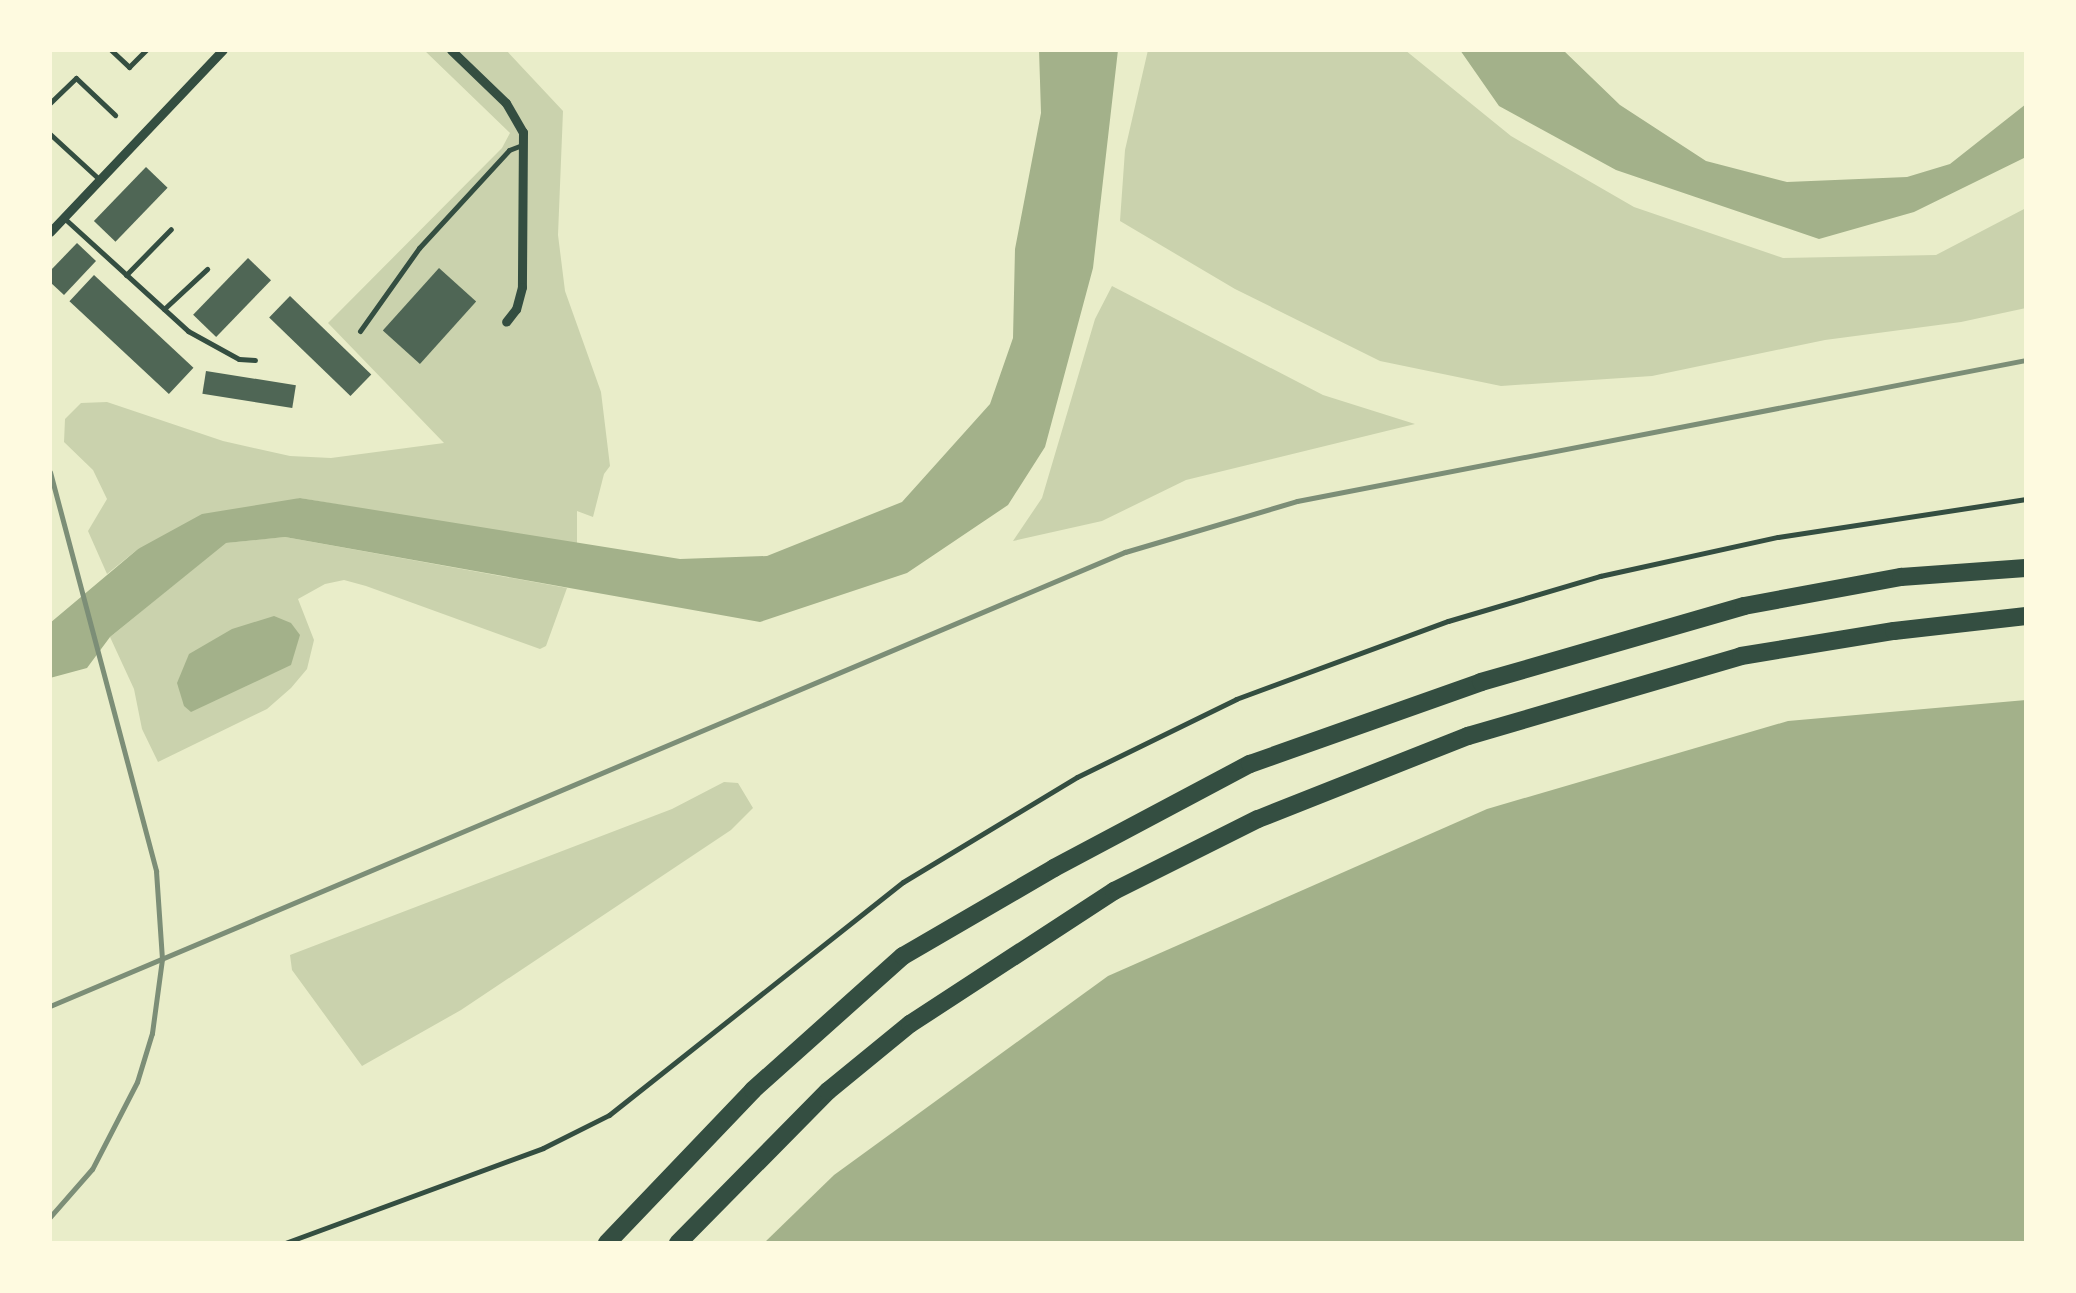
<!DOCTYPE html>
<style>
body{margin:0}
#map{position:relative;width:2076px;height:1293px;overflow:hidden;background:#e9edc9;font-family:Ubuntu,sans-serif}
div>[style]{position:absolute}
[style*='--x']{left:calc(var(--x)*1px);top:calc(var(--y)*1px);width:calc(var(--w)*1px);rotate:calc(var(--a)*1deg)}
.green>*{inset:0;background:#cad2ad}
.water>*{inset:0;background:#a3b18a}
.building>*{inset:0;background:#4f6655;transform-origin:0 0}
.service>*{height:5px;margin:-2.5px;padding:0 2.5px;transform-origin:2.5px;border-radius:2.5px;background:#344e41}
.minor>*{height:9px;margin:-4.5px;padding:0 4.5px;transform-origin:4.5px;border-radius:4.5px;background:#344e41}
.motorway>*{height:18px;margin:-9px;padding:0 9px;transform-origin:9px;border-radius:9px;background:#344e41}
.rail>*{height:5px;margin:-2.5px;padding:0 2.5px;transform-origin:2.5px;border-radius:2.5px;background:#7c8e77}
span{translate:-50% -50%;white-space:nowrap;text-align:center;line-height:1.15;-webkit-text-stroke:8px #fefae0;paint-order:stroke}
.frame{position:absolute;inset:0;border:52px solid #fefae0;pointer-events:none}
</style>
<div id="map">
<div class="green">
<div style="clip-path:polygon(424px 50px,506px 50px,563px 111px,558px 235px,565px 291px,601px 392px,610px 466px,604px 474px,593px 517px,577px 511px,577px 546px,300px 498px,138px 549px,107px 574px,88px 531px,107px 499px,93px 470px,64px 442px,65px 419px,81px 403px,107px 402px,223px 441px,290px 456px,331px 458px,444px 443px,328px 323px,502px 148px,510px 133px)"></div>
<div style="clip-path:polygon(1148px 50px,1405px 50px,1511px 136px,1634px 207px,1783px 258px,1936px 255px,2026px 208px,2026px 308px,1961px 322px,1825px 340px,1652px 376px,1501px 386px,1380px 361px,1235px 289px,1120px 221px,1125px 150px)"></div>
<div style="clip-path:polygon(1112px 286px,1323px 395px,1415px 424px,1186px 480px,1102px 521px,1013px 541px,1042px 498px,1095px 319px)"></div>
<div style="clip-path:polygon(285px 537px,567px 588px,546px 646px,540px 649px,366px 586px,344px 580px,325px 584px,298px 599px,314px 640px,307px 669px,291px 688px,267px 709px,158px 762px,142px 729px,134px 689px,110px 637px,225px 543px)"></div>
<div style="clip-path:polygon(724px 782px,738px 783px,753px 808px,731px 830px,461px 1010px,362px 1066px,292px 970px,290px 955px,672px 809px)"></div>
</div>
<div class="water">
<div style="clip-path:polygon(1039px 50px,1118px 50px,1093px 268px,1045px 447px,1008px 505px,907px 573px,760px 622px,285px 537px,226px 543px,110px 637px,87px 668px,50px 678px,50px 623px,138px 549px,202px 514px,300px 498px,680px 559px,767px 556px,902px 502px,990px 404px,1013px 338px,1015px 249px,1041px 113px)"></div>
<div style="clip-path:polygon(1460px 50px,1563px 50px,1620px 105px,1706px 161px,1787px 182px,1907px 177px,1950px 164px,2026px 104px,2026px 157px,1914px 212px,1819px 239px,1616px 170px,1499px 106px)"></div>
<div style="clip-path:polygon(274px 616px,291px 623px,300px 635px,291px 665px,191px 712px,184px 706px,177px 683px,189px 654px,232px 629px)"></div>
<div style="clip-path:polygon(2026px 700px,2026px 1243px,764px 1243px,834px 1175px,1108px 976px,1487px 809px,1788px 721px)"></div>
</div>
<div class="building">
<div style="left:146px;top:167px;width:30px;height:75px;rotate:44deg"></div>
<div style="clip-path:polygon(77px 243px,96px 261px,64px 295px,50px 282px,50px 271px)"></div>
<div style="left:248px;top:258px;width:32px;height:79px;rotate:44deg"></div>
<div style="left:439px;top:268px;width:50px;height:84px;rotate:42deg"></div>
<div style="left:94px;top:275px;width:136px;height:36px;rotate:43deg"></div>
<div style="left:290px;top:296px;width:113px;height:30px;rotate:44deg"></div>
<div style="left:206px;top:371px;width:91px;height:23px;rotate:9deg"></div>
</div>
<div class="service">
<div style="--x:111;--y:50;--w:25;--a:43"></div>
<div style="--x:129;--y:67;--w:24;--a:-45"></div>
<div style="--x:50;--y:103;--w:36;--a:-44"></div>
<div style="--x:76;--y:78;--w:54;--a:43.5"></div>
<div style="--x:50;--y:134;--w:68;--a:42.6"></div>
<div style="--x:64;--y:218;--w:168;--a:42.3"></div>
<div style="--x:188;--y:331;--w:58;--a:28.8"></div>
<div style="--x:239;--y:359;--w:16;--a:4"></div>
<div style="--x:126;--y:275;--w:64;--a:-45.6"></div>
<div style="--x:164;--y:309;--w:59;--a:-42.9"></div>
<div style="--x:360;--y:331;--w:102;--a:-54.6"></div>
<div style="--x:419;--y:248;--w:133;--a:-47.4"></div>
<div style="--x:509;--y:150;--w:14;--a:-21"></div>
<div style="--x:285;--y:1243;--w:275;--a:-20.2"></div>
<div style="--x:543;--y:1148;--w:74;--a:-26.6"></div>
<div style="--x:609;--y:1115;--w:375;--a:-38.4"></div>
<div style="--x:903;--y:882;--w:203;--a:-31.1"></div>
<div style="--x:1077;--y:777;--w:177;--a:-26.1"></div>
<div style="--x:1236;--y:699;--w:226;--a:-20.2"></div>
<div style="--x:1448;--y:621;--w:159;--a:-16.5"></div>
<div style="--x:1600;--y:576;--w:182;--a:-12.4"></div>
<div style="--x:1778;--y:537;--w:251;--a:-8.7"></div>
</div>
<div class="minor">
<div style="--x:451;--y:50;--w:76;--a:43.9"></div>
<div style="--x:506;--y:103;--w:34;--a:60"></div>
<div style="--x:523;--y:132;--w:155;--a:90.4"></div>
<div style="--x:522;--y:287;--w:23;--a:105"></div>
<div style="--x:516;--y:309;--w:16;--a:128"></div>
<div style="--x:50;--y:232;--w:251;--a:-46.5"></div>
</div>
<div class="motorway">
<div style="--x:607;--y:1243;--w:211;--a:-46.3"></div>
<div style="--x:753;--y:1090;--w:201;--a:-41.8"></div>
<div style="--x:903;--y:956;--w:175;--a:-30.2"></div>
<div style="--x:1054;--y:868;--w:222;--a:-28"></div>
<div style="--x:1250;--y:764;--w:245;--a:-19.5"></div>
<div style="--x:1481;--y:682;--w:274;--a:-16.1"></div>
<div style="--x:1744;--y:606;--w:160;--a:-10.5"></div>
<div style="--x:1901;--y:577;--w:125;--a:-4.1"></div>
<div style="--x:678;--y:1243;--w:214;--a:-45.4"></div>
<div style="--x:828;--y:1091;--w:106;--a:-39.3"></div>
<div style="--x:910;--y:1024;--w:244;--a:-33.1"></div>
<div style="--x:1114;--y:891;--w:161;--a:-26.6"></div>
<div style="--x:1258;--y:819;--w:226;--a:-21.6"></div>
<div style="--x:1468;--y:736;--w:284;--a:-16.3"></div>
<div style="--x:1741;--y:656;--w:155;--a:-9.3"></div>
<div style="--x:1894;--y:631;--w:133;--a:-6.5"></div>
</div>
<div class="rail">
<div style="--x:50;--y:472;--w:413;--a:75.1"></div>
<div style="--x:156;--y:871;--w:88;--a:86.1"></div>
<div style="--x:162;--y:959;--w:75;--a:97.7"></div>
<div style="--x:152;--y:1033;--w:51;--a:107"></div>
<div style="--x:137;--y:1082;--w:98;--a:117.3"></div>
<div style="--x:92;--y:1169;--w:64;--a:131.2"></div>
<div style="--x:50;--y:1006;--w:1167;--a:-22.9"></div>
<div style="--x:1125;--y:552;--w:179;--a:-16.5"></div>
<div style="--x:1297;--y:501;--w:743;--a:-10.95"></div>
</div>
<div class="frame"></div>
</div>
